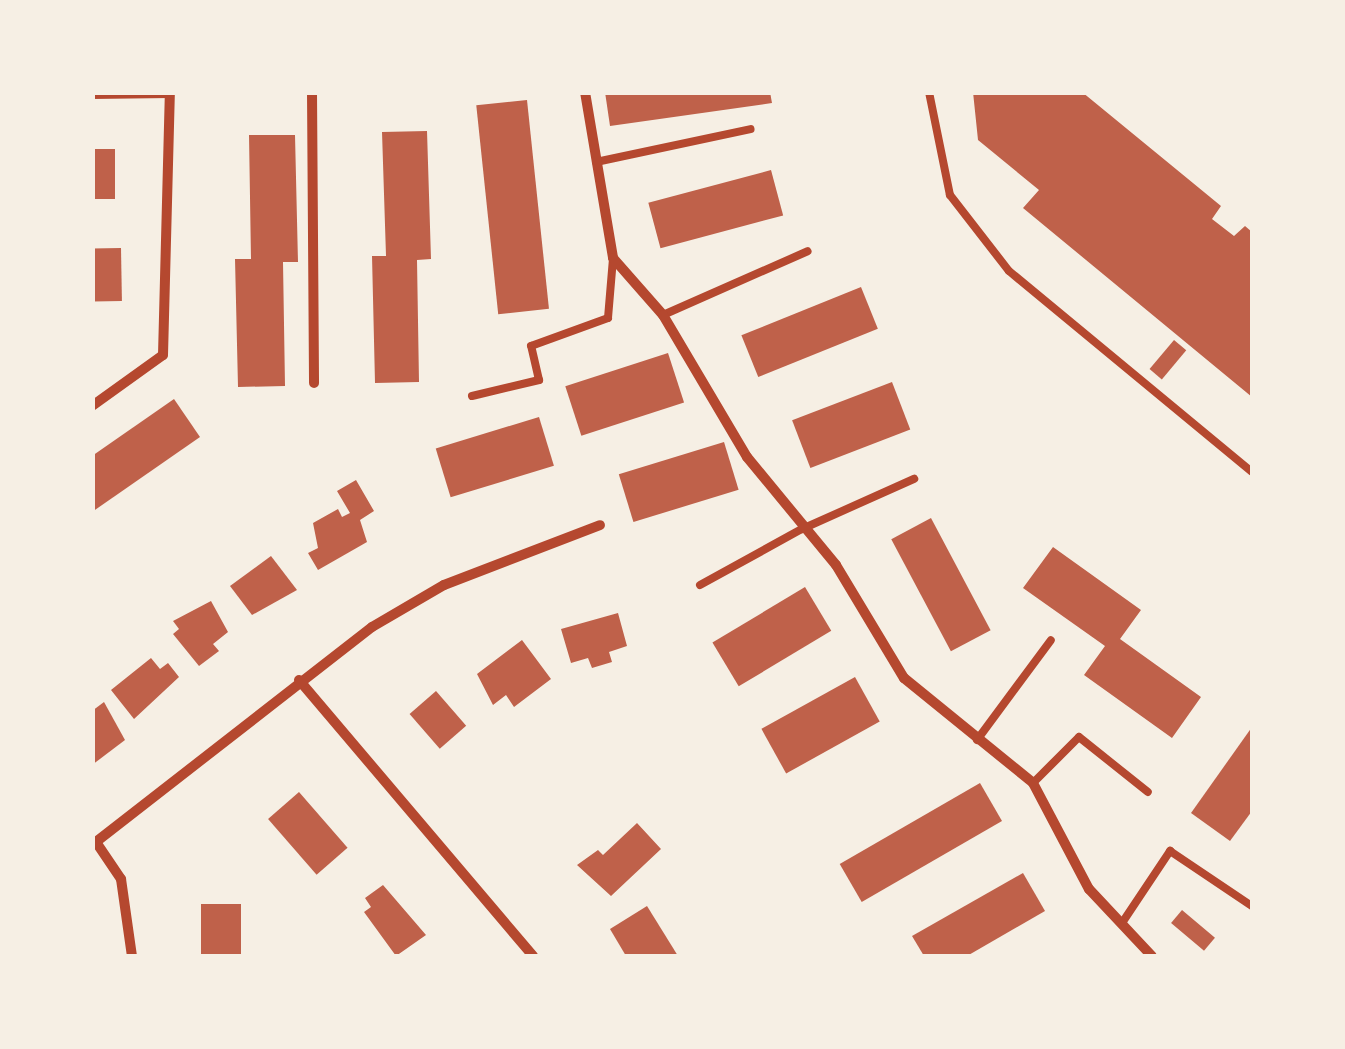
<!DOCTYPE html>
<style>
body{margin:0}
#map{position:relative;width:1345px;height:1049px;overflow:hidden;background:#f6efe4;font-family:"Playfair Display",serif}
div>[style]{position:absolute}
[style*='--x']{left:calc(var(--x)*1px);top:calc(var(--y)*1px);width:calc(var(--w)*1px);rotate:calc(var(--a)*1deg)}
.building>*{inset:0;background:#bf614a;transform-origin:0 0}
.service>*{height:8px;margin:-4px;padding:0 4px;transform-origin:4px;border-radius:4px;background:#b5482f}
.minor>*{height:10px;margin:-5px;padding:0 5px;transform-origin:5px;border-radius:5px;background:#b5482f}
span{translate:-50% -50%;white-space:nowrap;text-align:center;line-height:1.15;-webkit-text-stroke:8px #f6efe4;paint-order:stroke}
.frame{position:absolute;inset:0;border:95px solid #f6efe4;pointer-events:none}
</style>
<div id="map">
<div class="building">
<div style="clip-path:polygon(605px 92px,770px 92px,772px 103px,610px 126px)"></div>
<div style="clip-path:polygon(973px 92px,1082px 92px,1221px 206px,1212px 219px,1234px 236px,1245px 226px,1252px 232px,1252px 397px,1023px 208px,1039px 190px,978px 140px)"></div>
<div style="left:527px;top:100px;width:210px;height:51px;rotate:84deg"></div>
<div style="clip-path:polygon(427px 131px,431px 259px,417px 260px,419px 382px,375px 383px,372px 256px,386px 256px,382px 132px)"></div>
<div style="clip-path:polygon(249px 135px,295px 135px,298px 262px,283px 262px,285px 386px,238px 387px,235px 259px,251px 259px)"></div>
<div style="left:92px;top:149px;width:23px;height:50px"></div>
<div style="left:771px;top:170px;width:47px;height:127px;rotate:75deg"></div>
<div style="left:121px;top:248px;width:53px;height:29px;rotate:89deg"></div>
<div style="left:861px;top:287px;width:45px;height:129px;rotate:68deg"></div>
<div style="left:1174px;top:340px;width:16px;height:38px;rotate:40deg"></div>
<div style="left:668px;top:353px;width:52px;height:108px;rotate:72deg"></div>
<div style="left:892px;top:382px;width:51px;height:107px;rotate:69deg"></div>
<div style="clip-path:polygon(174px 399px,200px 437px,92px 512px,92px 456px)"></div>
<div style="left:539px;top:417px;width:51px;height:108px;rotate:73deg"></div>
<div style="left:724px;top:442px;width:50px;height:110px;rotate:73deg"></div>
<div style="clip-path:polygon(356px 480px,374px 511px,360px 520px,367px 542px,318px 570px,308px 553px,318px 548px,313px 523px,338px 509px,342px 517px,350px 513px,337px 491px)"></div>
<div style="left:931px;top:518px;width:127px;height:45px;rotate:62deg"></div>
<div style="clip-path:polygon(1053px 547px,1141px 610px,1120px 639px,1201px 697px,1172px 738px,1084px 675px,1105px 646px,1023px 588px)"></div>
<div style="clip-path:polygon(271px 556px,297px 590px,252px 615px,230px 586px)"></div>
<div style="left:805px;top:587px;width:51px;height:108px;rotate:59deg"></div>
<div style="clip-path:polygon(211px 601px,228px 632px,213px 644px,219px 651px,199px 666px,173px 634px,179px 629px,173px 621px)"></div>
<div style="clip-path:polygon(618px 613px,627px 646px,609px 652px,612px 662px,592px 668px,588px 658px,571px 663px,561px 629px)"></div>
<div style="clip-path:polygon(522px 640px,551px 679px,514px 707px,506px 695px,493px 705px,477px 674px)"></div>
<div style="clip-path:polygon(151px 658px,160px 669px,168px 663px,179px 677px,134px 719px,111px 690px)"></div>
<div style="left:855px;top:677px;width:51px;height:107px;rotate:61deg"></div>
<div style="left:436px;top:691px;width:46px;height:35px;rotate:49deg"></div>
<div style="clip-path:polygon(104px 702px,125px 740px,92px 765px,92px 711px)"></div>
<div style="clip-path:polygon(1252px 727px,1252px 811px,1230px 841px,1191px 813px)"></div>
<div style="left:980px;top:783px;width:44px;height:162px;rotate:60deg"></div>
<div style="left:299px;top:792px;width:74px;height:41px;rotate:49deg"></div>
<div style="clip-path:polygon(637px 823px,661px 849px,611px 896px,577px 865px,598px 850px,603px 855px)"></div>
<div style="clip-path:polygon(1023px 873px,1045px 911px,967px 956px,924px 956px,912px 936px)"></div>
<div style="clip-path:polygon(383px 885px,426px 935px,396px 956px,364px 912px,371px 907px,365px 898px)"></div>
<div style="left:201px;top:904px;width:40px;height:52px"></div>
<div style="clip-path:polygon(647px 906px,678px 956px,626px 956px,610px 929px)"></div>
<div style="left:1182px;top:910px;width:43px;height:17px;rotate:40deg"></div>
</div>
<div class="service">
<div style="--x:929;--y:92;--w:105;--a:78.5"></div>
<div style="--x:950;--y:195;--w:96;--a:52.2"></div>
<div style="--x:1009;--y:271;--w:315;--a:39.6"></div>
<div style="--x:92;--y:95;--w:78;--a:-0.7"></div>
<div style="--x:596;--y:162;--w:158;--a:-12"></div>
<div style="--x:663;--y:315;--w:158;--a:-23.8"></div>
<div style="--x:472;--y:396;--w:69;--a:-13.4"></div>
<div style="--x:539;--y:380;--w:35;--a:-103"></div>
<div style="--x:531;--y:346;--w:82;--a:-20"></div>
<div style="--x:608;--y:318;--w:60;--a:-85.2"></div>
<div style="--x:700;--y:585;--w:116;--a:-28.8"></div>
<div style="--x:802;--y:529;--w:123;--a:-24.1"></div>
<div style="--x:977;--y:740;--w:124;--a:-53.5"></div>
<div style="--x:1033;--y:783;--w:65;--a:-45"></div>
<div style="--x:1079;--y:737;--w:88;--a:38.6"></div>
<div style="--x:1122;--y:923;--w:87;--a:-56.3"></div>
<div style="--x:1170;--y:851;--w:99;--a:33.9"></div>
</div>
<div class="minor">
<div style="--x:312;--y:92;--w:291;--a:89.6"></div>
<div style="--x:585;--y:92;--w:168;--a:80.4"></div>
<div style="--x:613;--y:258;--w:76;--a:48.7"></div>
<div style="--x:663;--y:315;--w:165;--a:59.4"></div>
<div style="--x:747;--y:457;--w:140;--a:50.5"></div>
<div style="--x:836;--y:565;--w:132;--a:59"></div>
<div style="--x:904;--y:678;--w:166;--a:39.1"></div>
<div style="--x:1033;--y:783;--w:120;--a:62.2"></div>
<div style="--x:1089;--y:889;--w:92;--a:46.8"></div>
<div style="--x:92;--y:406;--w:87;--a:-35.7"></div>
<div style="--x:163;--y:355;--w:263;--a:-88.5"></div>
<div style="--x:299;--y:680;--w:362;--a:49.7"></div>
<div style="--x:96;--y:842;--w:45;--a:56"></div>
<div style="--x:121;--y:879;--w:78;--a:81.9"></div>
<div style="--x:92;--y:845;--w:355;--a:-37.9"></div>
<div style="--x:372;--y:627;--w:83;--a:-30.3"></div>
<div style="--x:444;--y:585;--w:167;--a:-21"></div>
</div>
<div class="frame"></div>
</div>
